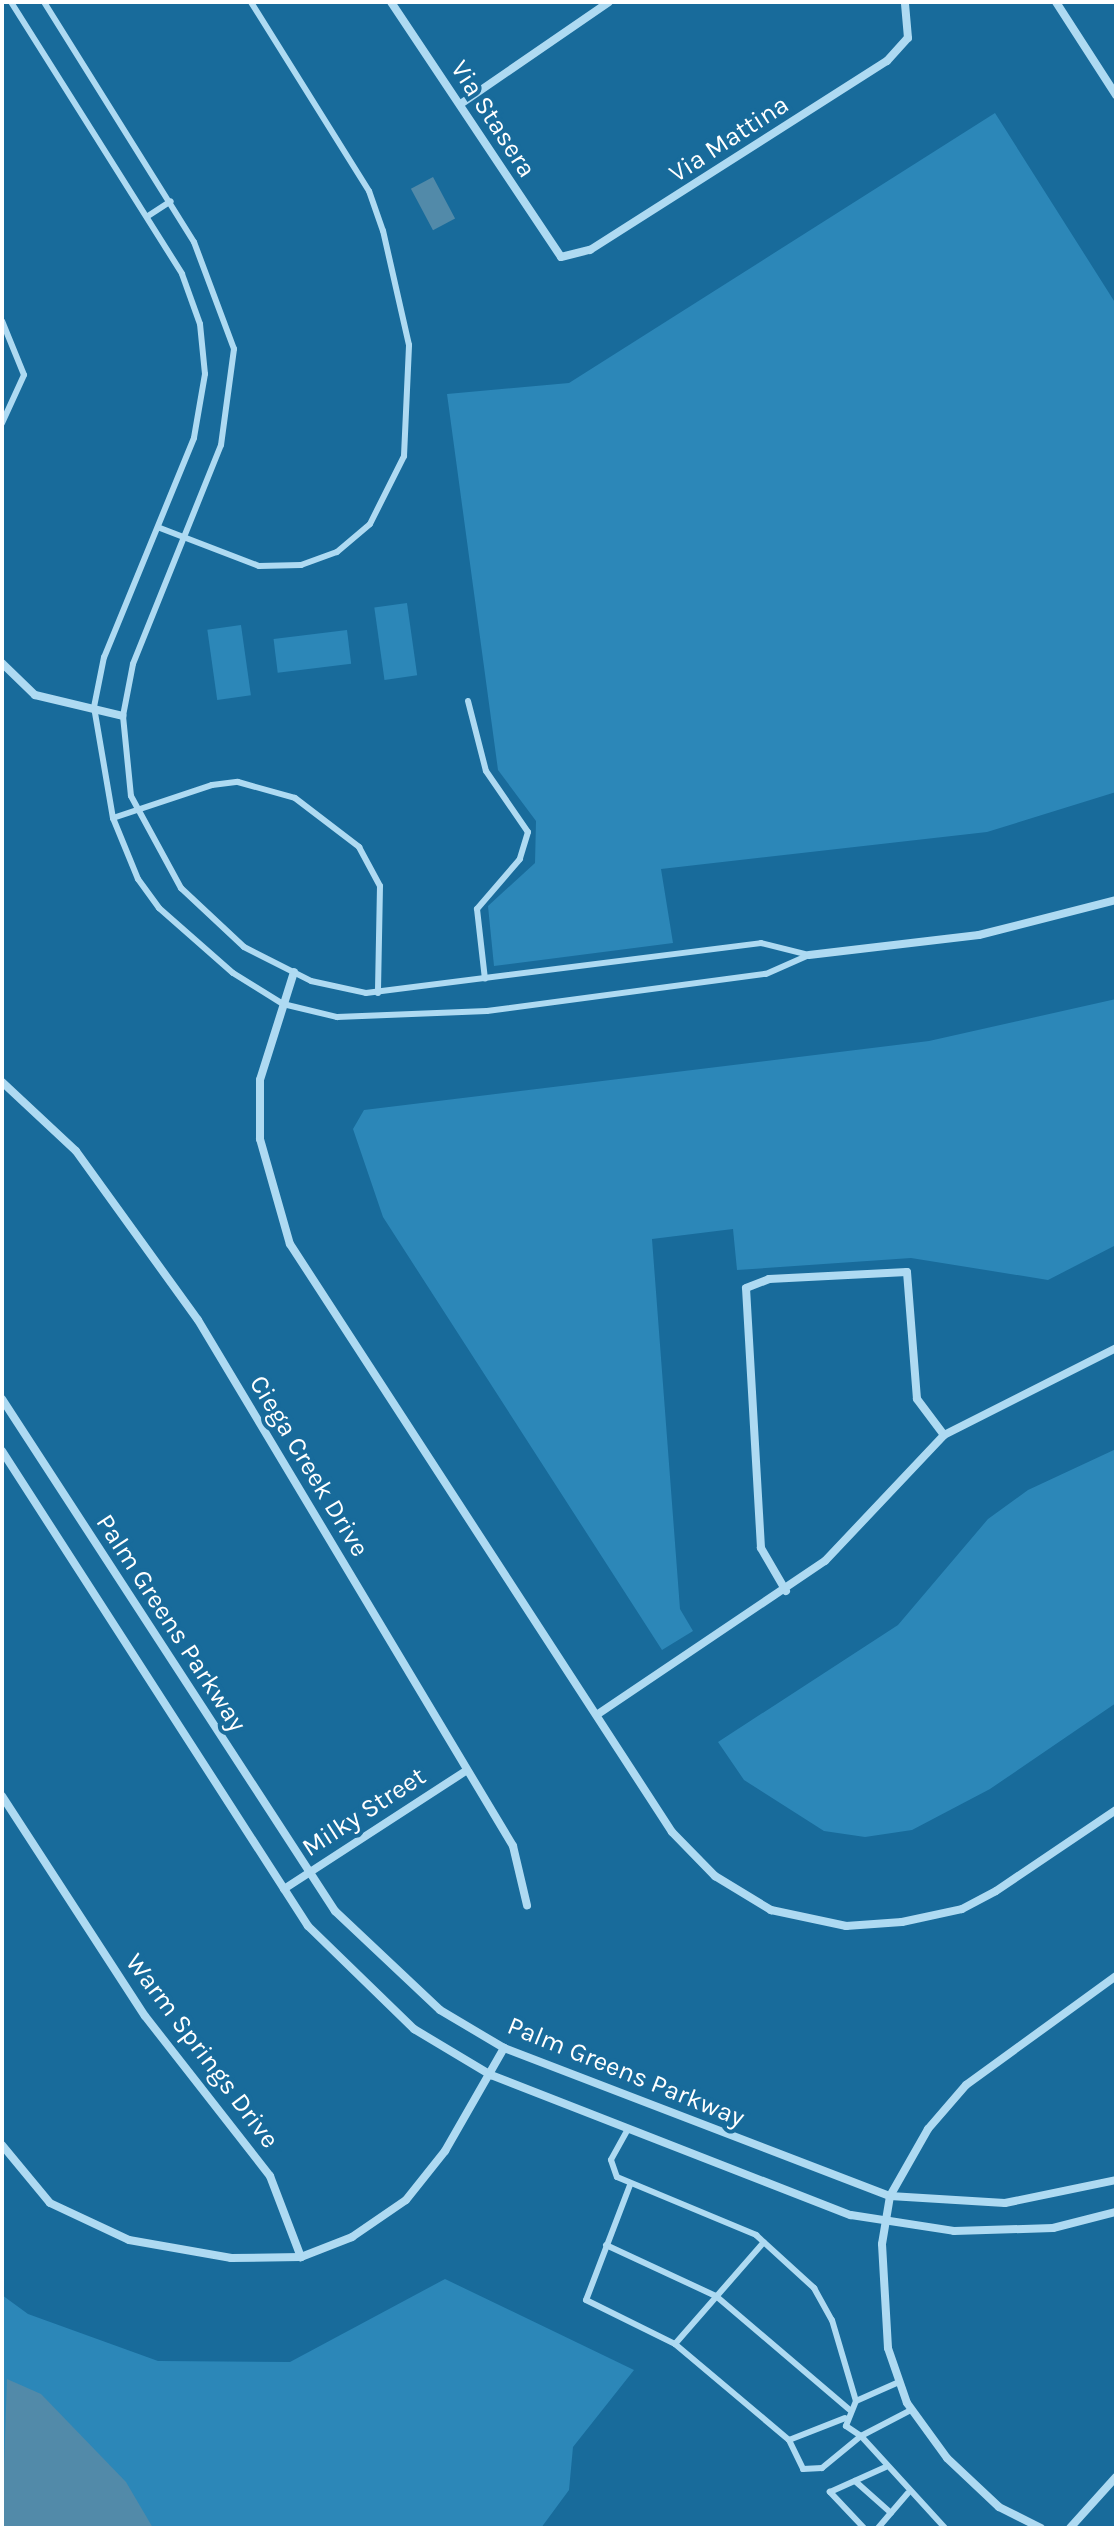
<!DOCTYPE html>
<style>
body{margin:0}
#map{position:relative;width:1118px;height:2530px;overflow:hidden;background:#186b9b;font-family:Karla,sans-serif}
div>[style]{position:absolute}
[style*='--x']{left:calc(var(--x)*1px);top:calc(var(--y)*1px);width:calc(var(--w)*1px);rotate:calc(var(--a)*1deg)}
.green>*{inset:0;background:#2c87b8;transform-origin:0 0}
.water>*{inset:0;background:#528aa9;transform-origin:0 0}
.lane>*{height:6px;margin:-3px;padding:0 3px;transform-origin:3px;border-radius:3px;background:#aedaf2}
.street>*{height:8px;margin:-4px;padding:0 4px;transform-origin:4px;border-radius:4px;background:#aedaf2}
span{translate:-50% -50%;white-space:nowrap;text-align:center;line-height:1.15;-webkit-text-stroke:8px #186b9b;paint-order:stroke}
.street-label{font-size:26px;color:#fff}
.frame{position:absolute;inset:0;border:4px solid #fff;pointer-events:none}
</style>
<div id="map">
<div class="green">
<div style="clip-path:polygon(995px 113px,1116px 304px,1116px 792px,987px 832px,661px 869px,673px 943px,494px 966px,488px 906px,535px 863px,536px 821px,498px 770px,447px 394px,569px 383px)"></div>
<div style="left:407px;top:603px;width:73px;height:33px;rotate:82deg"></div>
<div style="left:241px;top:625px;width:71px;height:34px;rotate:82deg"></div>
<div style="left:347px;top:630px;width:34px;height:74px;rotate:83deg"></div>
<div style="clip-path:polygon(1116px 999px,1116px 1245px,1048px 1280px,911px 1258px,737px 1270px,733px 1229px,652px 1239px,680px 1609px,693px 1631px,662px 1650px,383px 1217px,353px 1129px,364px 1110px,929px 1041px)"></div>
<div style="clip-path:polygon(1116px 1449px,1116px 1703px,990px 1789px,912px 1830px,865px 1837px,824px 1831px,744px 1780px,718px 1742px,898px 1625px,988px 1519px,1028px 1490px)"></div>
<div style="clip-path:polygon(445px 2279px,634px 2370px,573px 2447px,569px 2490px,541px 2528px,2px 2528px,2px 2295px,28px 2314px,158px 2361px,290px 2362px)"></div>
</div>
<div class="water">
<div style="left:433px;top:177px;width:47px;height:25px;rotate:62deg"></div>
<div style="clip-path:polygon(7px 2379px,41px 2394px,126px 2482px,153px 2528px,2px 2528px)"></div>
</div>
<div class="lane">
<div style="--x:11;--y:2;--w:321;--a:57.8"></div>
<div style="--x:182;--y:274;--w:53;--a:70.2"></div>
<div style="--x:200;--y:324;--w:50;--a:84.3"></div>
<div style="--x:205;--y:374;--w:65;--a:99.8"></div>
<div style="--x:194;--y:438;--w:237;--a:112.3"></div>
<div style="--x:104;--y:657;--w:51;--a:101.3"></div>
<div style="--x:94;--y:707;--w:113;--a:80.3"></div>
<div style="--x:113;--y:818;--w:66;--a:67.7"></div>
<div style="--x:138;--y:879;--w:36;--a:54"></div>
<div style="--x:159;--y:908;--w:98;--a:41.3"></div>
<div style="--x:233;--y:973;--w:59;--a:31.8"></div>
<div style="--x:283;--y:1004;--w:56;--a:13.5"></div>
<div style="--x:337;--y:1017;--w:150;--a:-2.3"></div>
<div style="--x:487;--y:1011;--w:281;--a:-7.6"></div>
<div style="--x:766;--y:974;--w:47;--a:-23.8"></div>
<div style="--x:44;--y:2;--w:283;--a:58"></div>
<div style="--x:194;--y:242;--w:114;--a:69.5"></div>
<div style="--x:234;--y:349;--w:97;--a:97.7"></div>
<div style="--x:221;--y:445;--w:236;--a:111.9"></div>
<div style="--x:133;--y:664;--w:53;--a:100.9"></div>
<div style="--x:123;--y:716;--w:80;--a:84.3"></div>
<div style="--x:131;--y:796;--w:105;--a:61.5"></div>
<div style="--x:181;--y:888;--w:86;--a:43.1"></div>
<div style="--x:244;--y:947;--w:75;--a:26.9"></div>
<div style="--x:311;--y:981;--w:56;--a:12.3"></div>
<div style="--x:366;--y:993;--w:398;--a:-7.2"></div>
<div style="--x:761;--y:943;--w:49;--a:14"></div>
<div style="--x:148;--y:216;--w:27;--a:-33"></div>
<div style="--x:2;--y:321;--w:58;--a:67.8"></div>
<div style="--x:24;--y:375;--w:53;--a:114.6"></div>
<div style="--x:160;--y:528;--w:106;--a:21"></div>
<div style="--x:259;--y:566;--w:42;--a:-1.4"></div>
<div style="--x:301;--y:565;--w:38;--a:-20"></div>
<div style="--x:337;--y:552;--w:43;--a:-40.3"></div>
<div style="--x:370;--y:524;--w:76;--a:-63.4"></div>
<div style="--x:404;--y:456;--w:111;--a:-87.4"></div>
<div style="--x:409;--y:345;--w:117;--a:-102.8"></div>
<div style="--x:383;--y:231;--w:42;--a:-109.3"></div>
<div style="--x:369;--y:191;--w:223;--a:-122"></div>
<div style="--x:468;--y:701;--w:72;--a:75.6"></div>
<div style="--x:486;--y:771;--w:74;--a:55.5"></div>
<div style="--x:528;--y:832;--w:28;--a:107"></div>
<div style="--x:520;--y:859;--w:66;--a:130.7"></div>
<div style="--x:477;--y:909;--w:70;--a:83.5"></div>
<div style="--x:113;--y:818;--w:104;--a:-18.4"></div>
<div style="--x:212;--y:785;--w:26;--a:-7"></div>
<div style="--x:238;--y:782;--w:59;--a:15.7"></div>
<div style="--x:295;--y:798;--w:81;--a:37.4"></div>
<div style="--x:359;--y:847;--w:44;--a:61.7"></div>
<div style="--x:380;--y:886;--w:107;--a:91.1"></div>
<div style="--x:628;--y:2129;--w:35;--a:119"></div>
<div style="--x:611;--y:2160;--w:18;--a:71"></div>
<div style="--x:617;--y:2177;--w:151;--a:22.6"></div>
<div style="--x:756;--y:2235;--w:79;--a:42.4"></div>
<div style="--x:814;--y:2288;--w:37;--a:61"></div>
<div style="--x:832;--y:2320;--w:84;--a:73.5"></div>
<div style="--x:630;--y:2185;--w:123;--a:110.9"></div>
<div style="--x:586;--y:2300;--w:99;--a:26.3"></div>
<div style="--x:675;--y:2344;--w:149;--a:40.1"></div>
<div style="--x:789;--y:2440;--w:32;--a:64"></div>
<div style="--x:803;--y:2469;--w:19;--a:-3"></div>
<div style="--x:822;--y:2468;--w:50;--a:-39.4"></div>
<div style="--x:861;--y:2436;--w:125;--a:47.6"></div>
<div style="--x:606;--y:2245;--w:121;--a:24.9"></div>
<div style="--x:716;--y:2296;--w:175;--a:40.4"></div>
<div style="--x:675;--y:2344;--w:135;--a:-48.9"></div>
<div style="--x:899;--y:2382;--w:47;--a:156.2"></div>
<div style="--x:856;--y:2401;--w:27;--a:112"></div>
<div style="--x:846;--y:2426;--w:18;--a:34"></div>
<div style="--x:861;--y:2436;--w:56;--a:-27.5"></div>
<div style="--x:789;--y:2440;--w:60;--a:-21.4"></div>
<div style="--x:855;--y:2481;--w:48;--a:41.6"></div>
<div style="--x:864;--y:2528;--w:50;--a:-133.4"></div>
<div style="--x:830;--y:2492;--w:61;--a:-24.1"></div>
<div style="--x:878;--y:2528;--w:46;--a:-49.4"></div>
</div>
<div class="street">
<div style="--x:391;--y:2;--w:306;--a:56.3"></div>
<div style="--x:561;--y:257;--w:30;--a:-14"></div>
<div style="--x:590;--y:250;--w:352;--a:-32.5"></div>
<div style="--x:887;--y:61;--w:31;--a:-48"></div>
<div style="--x:908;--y:38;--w:36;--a:-95"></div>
<div style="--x:1056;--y:2;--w:111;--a:57.2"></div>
<div style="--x:462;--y:103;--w:178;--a:-34.5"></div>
<div style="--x:2;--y:663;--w:46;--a:44.1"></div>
<div style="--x:35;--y:695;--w:90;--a:13.4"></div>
<div style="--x:809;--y:955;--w:171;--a:-6.7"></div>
<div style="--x:979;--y:935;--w:141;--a:-14.3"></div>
<div style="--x:294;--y:972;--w:113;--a:107.5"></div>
<div style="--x:260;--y:1080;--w:59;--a:90"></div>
<div style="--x:260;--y:1139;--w:109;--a:74.1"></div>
<div style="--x:290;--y:1244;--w:701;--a:56.99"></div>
<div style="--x:672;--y:1832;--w:62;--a:45.7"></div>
<div style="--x:715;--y:1876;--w:66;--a:31.3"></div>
<div style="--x:771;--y:1910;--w:77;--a:12"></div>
<div style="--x:846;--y:1926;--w:56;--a:-4.1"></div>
<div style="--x:902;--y:1922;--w:61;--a:-12.2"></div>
<div style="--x:962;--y:1909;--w:38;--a:-28"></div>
<div style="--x:996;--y:1891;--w:145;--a:-34"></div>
<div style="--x:2;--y:1082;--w:101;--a:43"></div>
<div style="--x:76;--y:1151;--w:208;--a:54.2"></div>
<div style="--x:198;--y:1320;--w:613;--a:59.08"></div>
<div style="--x:513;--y:1846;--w:61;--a:76.7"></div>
<div style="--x:2;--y:1399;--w:611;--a:56.96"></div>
<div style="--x:335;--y:1911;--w:144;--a:43.3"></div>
<div style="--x:440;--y:2010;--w:74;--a:30.7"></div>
<div style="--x:504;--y:2048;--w:413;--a:21"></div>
<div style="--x:890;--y:2196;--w:115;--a:3.5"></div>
<div style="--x:1005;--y:2203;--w:113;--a:-11.7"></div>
<div style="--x:2;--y:1451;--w:565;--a:57.21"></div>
<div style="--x:308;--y:1926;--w:148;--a:44.2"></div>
<div style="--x:414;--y:2029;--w:90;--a:30.9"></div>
<div style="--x:491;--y:2075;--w:386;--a:21.3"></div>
<div style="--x:851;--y:2215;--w:104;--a:8.8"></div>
<div style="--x:954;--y:2231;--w:99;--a:-1.7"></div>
<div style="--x:1053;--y:2228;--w:65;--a:-14.3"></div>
<div style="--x:786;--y:1591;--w:50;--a:-120.2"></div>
<div style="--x:761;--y:1548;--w:260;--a:-93.3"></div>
<div style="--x:746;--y:1288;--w:25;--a:-21"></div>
<div style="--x:769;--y:1279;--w:138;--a:-2.9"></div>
<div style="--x:907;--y:1272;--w:127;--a:85.5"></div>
<div style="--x:917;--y:1399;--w:45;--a:53.1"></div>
<div style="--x:598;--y:1714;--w:274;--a:-34"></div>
<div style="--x:825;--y:1561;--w:173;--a:-46.6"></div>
<div style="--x:944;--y:1435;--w:193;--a:-26.8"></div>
<div style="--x:2;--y:1796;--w:262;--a:57"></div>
<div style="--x:145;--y:2016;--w:203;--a:52"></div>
<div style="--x:270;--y:2176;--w:87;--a:69.1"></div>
<div style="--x:284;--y:1889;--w:218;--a:-33"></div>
<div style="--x:2;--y:2145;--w:75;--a:50.4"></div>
<div style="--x:50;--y:2203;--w:87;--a:25.1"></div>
<div style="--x:129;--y:2240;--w:104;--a:10"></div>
<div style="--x:231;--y:2258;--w:70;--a:-0.8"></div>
<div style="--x:301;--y:2257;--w:55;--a:-21.4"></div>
<div style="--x:352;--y:2237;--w:65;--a:-34.4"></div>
<div style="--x:406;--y:2200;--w:63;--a:-51.5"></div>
<div style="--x:445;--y:2151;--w:119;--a:-60.2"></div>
<div style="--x:1041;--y:2528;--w:47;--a:-153.4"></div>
<div style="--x:999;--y:2507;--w:71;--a:-136.7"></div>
<div style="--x:947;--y:2458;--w:68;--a:-126"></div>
<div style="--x:907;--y:2403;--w:58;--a:-109.1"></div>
<div style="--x:888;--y:2348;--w:104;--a:-93.3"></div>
<div style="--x:882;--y:2244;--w:49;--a:-80.5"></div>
<div style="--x:890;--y:2196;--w:77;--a:-60.4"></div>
<div style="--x:928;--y:2129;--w:58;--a:-49.2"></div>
<div style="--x:966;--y:2085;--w:185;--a:-36"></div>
<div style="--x:1070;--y:2528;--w:69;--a:-48"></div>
</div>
<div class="street-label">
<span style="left:493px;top:119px;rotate:57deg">Via Stasera</span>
<span style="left:729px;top:139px;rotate:-33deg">Via Mattina</span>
<span style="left:309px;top:1466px;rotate:59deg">Ciega Creek Drive</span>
<span style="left:171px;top:1623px;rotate:57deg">Palm Greens Parkway</span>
<span style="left:364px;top:1812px;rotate:-33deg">Milky Street</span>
<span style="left:202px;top:2051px;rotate:53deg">Warm Springs Drive</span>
<span style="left:626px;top:2072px;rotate:22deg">Palm Greens Parkway</span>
</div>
<div class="frame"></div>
</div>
